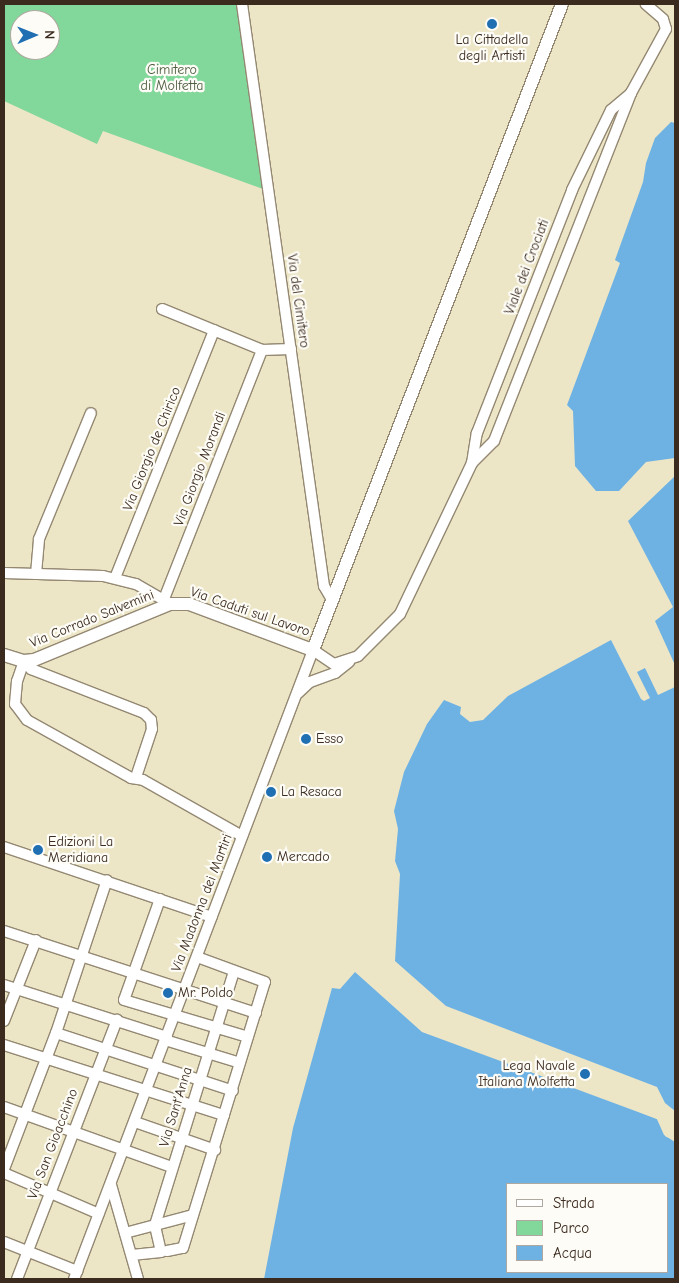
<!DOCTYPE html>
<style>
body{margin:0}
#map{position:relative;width:679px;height:1283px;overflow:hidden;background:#ece6c7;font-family:"Comic Neue",sans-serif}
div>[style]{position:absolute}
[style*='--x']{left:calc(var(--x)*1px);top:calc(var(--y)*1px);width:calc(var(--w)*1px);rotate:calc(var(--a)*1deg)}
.green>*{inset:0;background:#82d79a}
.water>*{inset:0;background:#6eb2e4}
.pier>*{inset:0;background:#ece6c7}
.roads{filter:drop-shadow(1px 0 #948872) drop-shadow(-1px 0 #948872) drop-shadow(0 1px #948872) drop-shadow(0 -1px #948872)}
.minor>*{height:10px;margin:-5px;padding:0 5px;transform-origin:5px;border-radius:5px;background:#fff}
.major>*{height:12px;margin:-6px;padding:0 6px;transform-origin:6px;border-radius:6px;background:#fff}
.dots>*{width:14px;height:14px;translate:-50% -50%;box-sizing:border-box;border:2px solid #fdfcf7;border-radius:50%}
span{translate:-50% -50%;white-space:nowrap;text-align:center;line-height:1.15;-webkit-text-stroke:4.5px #fdfcf7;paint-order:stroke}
.poi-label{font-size:14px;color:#3b2a1e}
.left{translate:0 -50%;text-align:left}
.right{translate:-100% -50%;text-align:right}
.park-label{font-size:14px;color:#505e43}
.street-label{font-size:14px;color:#3b2a1e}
.frame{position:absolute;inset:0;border:5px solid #3b2a1e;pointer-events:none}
.legend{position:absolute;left:506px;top:1183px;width:162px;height:90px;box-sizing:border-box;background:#fdfcf7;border:1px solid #afa8a0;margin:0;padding:6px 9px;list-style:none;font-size:15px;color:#3b2a1e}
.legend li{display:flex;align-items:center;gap:10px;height:25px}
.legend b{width:25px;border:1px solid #afa8a0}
.north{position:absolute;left:10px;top:10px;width:50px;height:50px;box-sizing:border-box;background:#fdfcf7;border:1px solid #afa8a0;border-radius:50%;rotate:89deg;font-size:14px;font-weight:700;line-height:20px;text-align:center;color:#3b2a1e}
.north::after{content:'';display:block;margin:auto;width:18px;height:22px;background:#1f6fb2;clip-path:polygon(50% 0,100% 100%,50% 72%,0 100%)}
</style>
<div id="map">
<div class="green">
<div style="clip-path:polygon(evenodd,4px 4px,237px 4px,263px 189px,103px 131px,97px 144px,4px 101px,4px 4px,20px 20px,50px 20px,50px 50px,20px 50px,20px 20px)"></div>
</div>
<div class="water">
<div style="clip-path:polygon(671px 122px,675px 123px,675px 458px,646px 462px,619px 491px,596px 491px,575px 466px,573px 411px,567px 405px,620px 263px,615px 260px,643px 182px,646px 163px,655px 138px)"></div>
<div style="clip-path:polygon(675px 476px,675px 665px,655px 621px,673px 607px,628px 521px)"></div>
<div style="clip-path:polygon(611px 640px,641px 699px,644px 701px,650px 698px,637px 672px,645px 668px,658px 695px,675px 687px,675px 1111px,665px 1103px,657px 1087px,446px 1006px,395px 961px,400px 874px,395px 861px,398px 829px,394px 811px,404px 772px,427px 724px,444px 700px,461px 707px,460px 714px,470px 722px,483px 720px,508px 696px)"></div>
<div style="clip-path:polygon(evenodd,355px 972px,422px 1032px,657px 1119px,664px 1135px,675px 1142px,675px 1279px,264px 1279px,293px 1128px,332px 988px,340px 989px,355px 972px,508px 1184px,668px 1184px,668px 1272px,508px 1272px,508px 1184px)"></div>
</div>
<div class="pier">
<div style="clip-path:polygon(556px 1079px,658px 1117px,668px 1135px,673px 1138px,666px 1137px,657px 1119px)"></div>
</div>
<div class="roads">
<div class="minor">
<div style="--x:242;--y:4;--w:588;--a:81.98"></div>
<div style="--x:324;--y:586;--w:16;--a:60"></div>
<div style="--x:162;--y:309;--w:108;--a:22.3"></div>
<div style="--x:262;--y:350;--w:29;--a:-2"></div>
<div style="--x:472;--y:463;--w:31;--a:-45"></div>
<div style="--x:494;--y:441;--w:374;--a:-68.5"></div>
<div style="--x:631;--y:93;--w:73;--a:-61.3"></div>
<div style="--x:666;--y:29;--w:10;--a:-107"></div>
<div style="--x:663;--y:19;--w:23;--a:-139"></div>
<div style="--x:4;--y:573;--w:99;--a:1.7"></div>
<div style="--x:103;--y:576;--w:34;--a:14"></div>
<div style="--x:136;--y:584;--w:36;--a:30"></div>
<div style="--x:36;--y:574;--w:35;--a:-85"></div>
<div style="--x:39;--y:539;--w:136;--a:-67.6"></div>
<div style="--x:115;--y:578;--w:267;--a:-68.2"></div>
<div style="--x:164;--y:599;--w:268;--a:-68.5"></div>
<div style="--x:24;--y:661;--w:21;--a:109"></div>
<div style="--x:17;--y:681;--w:23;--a:95"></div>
<div style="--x:15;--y:704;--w:20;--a:53"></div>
<div style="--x:27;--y:720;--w:119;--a:29.1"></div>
<div style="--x:131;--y:778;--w:12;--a:9"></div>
<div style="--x:143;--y:780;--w:114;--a:29.5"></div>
<div style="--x:24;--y:661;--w:11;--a:49"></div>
<div style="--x:31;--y:669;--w:121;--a:21.3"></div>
<div style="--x:144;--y:713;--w:10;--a:45"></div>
<div style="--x:151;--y:720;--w:9;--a:84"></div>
<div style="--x:152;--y:729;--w:51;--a:108.4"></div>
<div style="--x:298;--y:693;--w:16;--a:-43"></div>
<div style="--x:310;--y:682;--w:27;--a:-20"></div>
<div style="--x:335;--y:673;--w:18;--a:-38"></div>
<div style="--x:4;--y:847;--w:219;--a:18.6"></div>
<div style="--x:160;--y:899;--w:107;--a:109.6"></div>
<div style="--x:124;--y:1000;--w:129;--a:16.6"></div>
<div style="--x:4;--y:931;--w:265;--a:18"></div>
<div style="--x:4;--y:985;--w:171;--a:17.7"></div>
<div style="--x:4;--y:1021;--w:87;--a:-68.4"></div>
<div style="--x:56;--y:1033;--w:186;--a:18.1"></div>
<div style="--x:165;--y:1040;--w:78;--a:17"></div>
<div style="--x:4;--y:1045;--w:231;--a:17.7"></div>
<div style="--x:4;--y:1107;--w:178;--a:19.7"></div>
<div style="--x:135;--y:1122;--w:85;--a:19.3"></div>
<div style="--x:4;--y:1169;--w:146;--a:-69.1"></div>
<div style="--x:56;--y:1033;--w:161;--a:-71.6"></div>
<div style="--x:4;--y:1173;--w:103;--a:23.3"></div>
<div style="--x:111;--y:1185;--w:98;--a:74"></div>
<div style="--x:125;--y:1233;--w:70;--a:-14.8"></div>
<div style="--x:4;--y:1242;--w:79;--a:21.7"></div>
<div style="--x:167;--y:1251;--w:16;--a:-11"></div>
<div style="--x:183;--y:1248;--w:278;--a:-72.9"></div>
<div style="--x:265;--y:982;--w:72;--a:-159.8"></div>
<div style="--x:132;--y:1255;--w:29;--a:-6"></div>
<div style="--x:161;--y:1252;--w:28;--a:-103"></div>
<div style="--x:155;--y:1225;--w:266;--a:-72.7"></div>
<div style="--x:17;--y:1279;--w:278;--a:-68.9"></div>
<div style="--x:74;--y:1279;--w:673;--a:-69.19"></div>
<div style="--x:313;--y:650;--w:25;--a:34"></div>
<div style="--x:334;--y:664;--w:25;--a:-18"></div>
<div style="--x:358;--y:656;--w:59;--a:-45"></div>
<div style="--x:400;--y:614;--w:167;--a:-64.5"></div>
<div style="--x:472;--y:463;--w:30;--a:-81"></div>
<div style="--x:477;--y:433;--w:261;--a:-68.6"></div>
<div style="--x:572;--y:190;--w:89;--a:-64"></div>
<div style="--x:611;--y:110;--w:26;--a:-40"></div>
</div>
<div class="major">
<div style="--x:4;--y:655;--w:21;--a:17"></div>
<div style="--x:24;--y:661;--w:10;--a:-6"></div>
<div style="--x:34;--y:660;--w:147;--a:-22.4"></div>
<div style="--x:170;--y:604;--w:19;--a:0"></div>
<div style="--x:189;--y:604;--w:132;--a:20.4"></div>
<div style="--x:313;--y:650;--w:692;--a:-68.92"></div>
</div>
</div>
<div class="dots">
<div style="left:492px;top:24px;background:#1f6fb2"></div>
<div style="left:306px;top:739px;background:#1f6fb2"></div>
<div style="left:271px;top:792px;background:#1f6fb2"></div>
<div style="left:38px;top:850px;background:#1f6fb2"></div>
<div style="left:267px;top:857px;background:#1f6fb2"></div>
<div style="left:168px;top:993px;background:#1f6fb2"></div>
<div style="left:585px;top:1074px;background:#1f6fb2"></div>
</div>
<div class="poi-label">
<span style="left:492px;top:48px">La Cittadella<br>degli Artisti</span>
<span class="left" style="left:316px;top:739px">Esso</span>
<span class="left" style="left:281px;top:792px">La Resaca</span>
<span class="left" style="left:48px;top:850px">Edizioni La<br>Meridiana</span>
<span class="left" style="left:277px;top:857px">Mercado</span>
<span class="left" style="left:178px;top:993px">Mr. Poldo</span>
<span class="right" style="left:575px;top:1074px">Lega Navale<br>Italiana Molfetta</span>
</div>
<div class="park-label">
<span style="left:172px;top:78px">Cimitero<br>di Molfetta</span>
</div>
<div class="street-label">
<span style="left:527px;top:267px;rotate:-69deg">Viale dei Crociati</span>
<span style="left:298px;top:301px;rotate:82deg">Via del Cimitero</span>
<span style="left:152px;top:449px;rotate:-68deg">Via Giorgio de Chirico</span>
<span style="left:200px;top:469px;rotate:-69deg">Via Giorgio Morandi</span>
<span style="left:250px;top:612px;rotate:19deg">Via Caduti sul Lavoro</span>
<span style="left:92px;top:619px;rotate:-22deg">Via Corrado Salvemini</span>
<span style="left:202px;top:903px;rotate:-69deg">Via Madonna dei Martiri</span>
<span style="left:176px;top:1107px;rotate:-73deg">Via Sant'Anna</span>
<span style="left:53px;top:1144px;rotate:-69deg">Via San Gioacchino</span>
</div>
<div class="frame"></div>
<ul class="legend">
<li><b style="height:6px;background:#fff"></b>Strada</li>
<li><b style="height:14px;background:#82d79a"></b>Parco</li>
<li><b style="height:14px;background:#6eb2e4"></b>Acqua</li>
</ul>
<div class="north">N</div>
</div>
